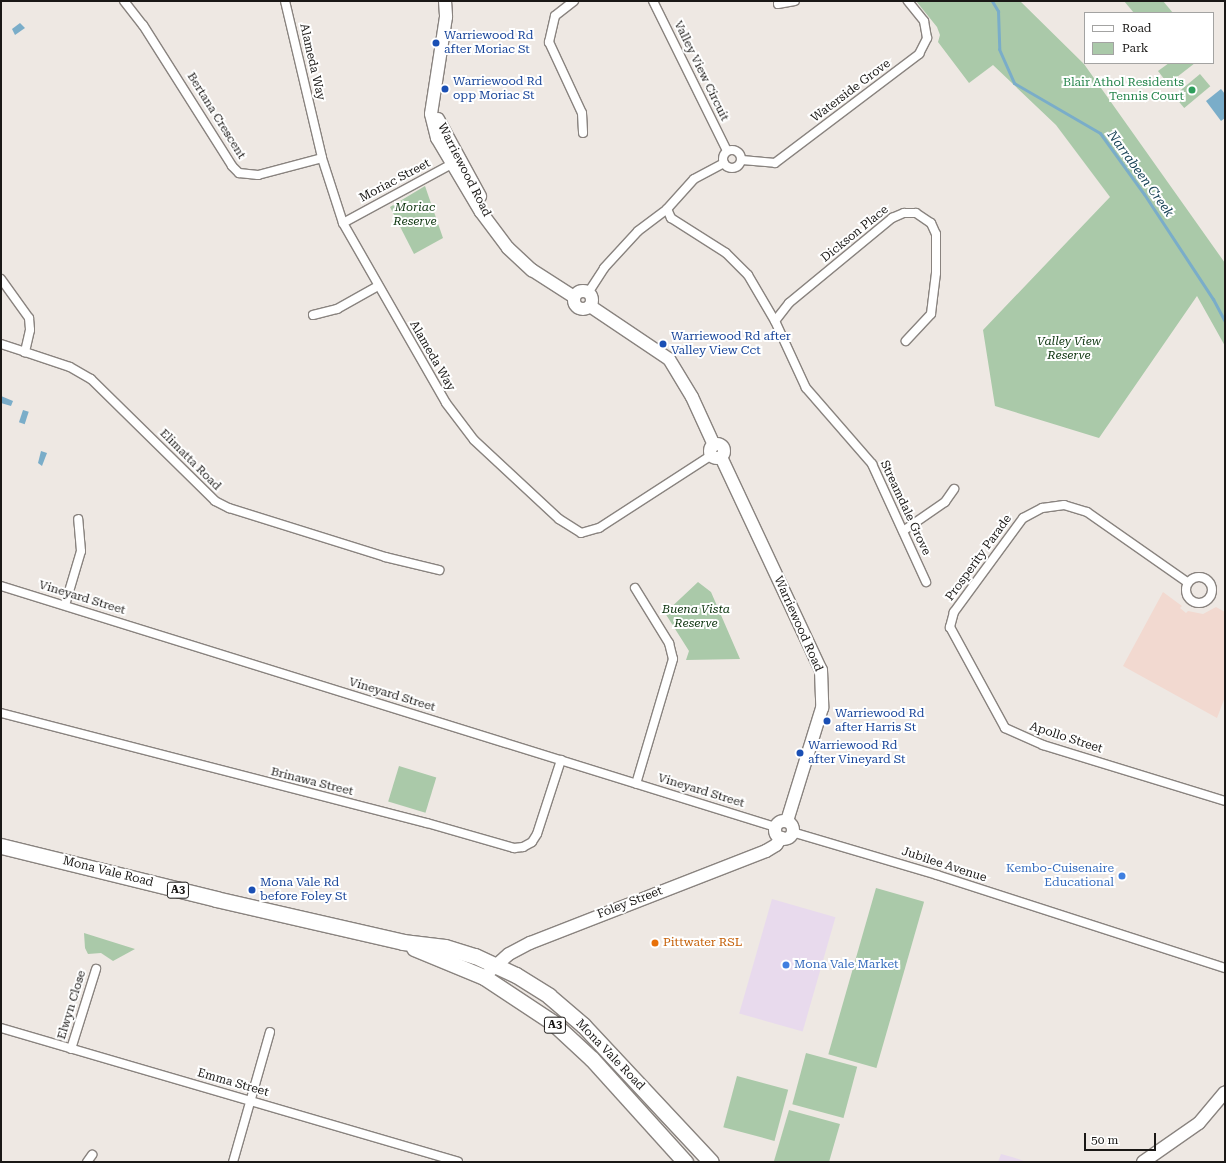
<!DOCTYPE html>
<style>
body{margin:0}
#map{position:relative;width:1226px;height:1163px;overflow:hidden;background:#eee8e3;font-family:"Roboto Serif",serif}
div>[style]{position:absolute}
[style*='--x']{left:calc(var(--x)*1px);top:calc(var(--y)*1px);width:calc(var(--w)*1px);rotate:calc(var(--a)*1deg)}
.commercial>*{inset:0;background:#e8daed;transform-origin:0 0}
.industrial>*{inset:0;background:#f2d9d0}
.green>*{inset:0;background:#aac9a9;transform-origin:0 0}
.water>*{inset:0;background:#7aadc9;transform-origin:0 0}
.stream>*{height:3px;margin:-1.5px;padding:0 1.5px;transform-origin:1.5px;border-radius:1.5px;background:#7aadc9}
.roads{filter:drop-shadow(1px 0 #89837f) drop-shadow(-1px 0 #89837f) drop-shadow(0 1px #89837f) drop-shadow(0 -1px #89837f)}
.street>*{height:8px;margin:-4px;padding:0 4px;transform-origin:4px;border-radius:4px;background:#fff}
.street>.ring{margin:-4px;padding:0;box-sizing:content-box;background:none;border:8px solid #fff;border-radius:50%}
.secondary>*{height:12px;margin:-6px;padding:0 6px;transform-origin:6px;border-radius:6px;background:#fff}
.secondary>.ring{margin:-6px;padding:0;box-sizing:content-box;background:none;border:12px solid #fff;border-radius:50%}
.highway>*{height:15px;margin:-7.5px;padding:0 7.5px;transform-origin:7.5px;border-radius:7.5px;background:#fff}
.dots>*{width:11px;height:11px;translate:-50% -50%;box-sizing:border-box;border:2px solid #fff;border-radius:50%}
span{translate:-50% -50%;white-space:nowrap;text-align:center;line-height:1.15;-webkit-text-stroke:4px #fff;paint-order:stroke}
.shield-label span{padding:1px 3px;background:#fff;border:1px solid;border-radius:3px;-webkit-text-stroke-width:0}
.shield-label{font-size:11px;color:#1a1816;font-weight:700}
.transit-label{font-size:12px;color:#164399}
.left{translate:0 -50%;text-align:left}
.street-label{font-size:12px;color:#1a1816}
.leisure-label{font-size:12px;color:#27864d}
.right{translate:-100% -50%;text-align:right}
.park-label{font-size:12px;color:#0b330d;font-style:italic}
.shop-label{font-size:12px;color:#366cbe}
.food-label{font-size:12px;color:#c56008}
.water-label{font-size:13px;color:#164155;font-style:italic}
.frame{position:absolute;inset:0;border:2px solid #1a1816;pointer-events:none}
.legend{position:absolute;left:1084px;top:12px;width:130px;height:52px;box-sizing:border-box;background:#fff;border:1px solid #a3a3a2;margin:0;padding:5px 7px;list-style:none;font-size:12px;color:#1a1816}
.legend li{display:flex;align-items:center;gap:8px;height:20px}
.legend b{width:20px;border:1px solid #a3a3a2}
.scale{position:absolute;left:1084px;top:1133px;width:72px;height:18px;box-sizing:border-box;border:2px solid #1a1816;border-top:0;padding-left:5px;font-size:12px;line-height:14px;white-space:nowrap;color:#1a1816;-webkit-text-stroke:3px #fff;paint-order:stroke}
</style>
<div id="map">
<div class="commercial">
<div style="left:772px;top:899px;width:66px;height:119px;rotate:16deg"></div>
<div style="clip-path:polygon(1001px 1154px,1012px 1157px,1027px 1162px,998px 1162px)"></div>
</div>
<div class="industrial">
<div style="clip-path:polygon(1163px 592px,1182px 606px,1180px 608px,1186px 613px,1188px 611px,1203px 614px,1216px 607px,1225px 612px,1225px 697px,1217px 718px,1123px 666px)"></div>
</div>
<div class="green">
<div style="clip-path:polygon(916px 1px,1020px 1px,1084px 64px,1225px 263px,1225px 346px,1197px 296px,1099px 438px,995px 406px,983px 330px,1110px 197px,1056px 125px,993px 65px,969px 83px,938px 42px,940px 35px,937px 27px)"></div>
<div style="clip-path:polygon(1124px 1px,1163px 1px,1173px 13px,1134px 13px)"></div>
<div style="clip-path:polygon(1169px 63px,1195px 63px,1168px 84px,1158px 71px)"></div>
<div style="left:1200px;top:74px;width:16px;height:34px;rotate:50deg"></div>
<div style="clip-path:polygon(425px 186px,443px 238px,414px 254px,390px 207px)"></div>
<div style="clip-path:polygon(698px 582px,711px 592px,740px 659px,686px 660px,689px 651px,665px 613px)"></div>
<div style="left:399px;top:766px;width:39px;height:37px;rotate:17deg"></div>
<div style="left:876px;top:888px;width:50px;height:173px;rotate:16deg"></div>
<div style="clip-path:polygon(84px 933px,135px 949px,113px 961px,101px 953px,88px 954px,85px 948px)"></div>
<div style="left:806px;top:1053px;width:53px;height:53px;rotate:15deg"></div>
<div style="left:737px;top:1076px;width:53px;height:53px;rotate:15deg"></div>
<div style="clip-path:polygon(789px 1110px,840px 1124px,829px 1162px,774px 1161px)"></div>
</div>
<div class="water">
<div style="clip-path:polygon(20px 23px,25px 28px,15px 35px,12px 29px)"></div>
<div style="clip-path:polygon(1221px 89px,1225px 94px,1225px 118px,1221px 121px,1206px 101px)"></div>
<div style="clip-path:polygon(1px 396px,13px 401px,11px 406px,1px 403px)"></div>
<div style="left:23px;top:410px;width:6px;height:13px;rotate:18deg"></div>
<div style="clip-path:polygon(41px 451px,47px 453px,42px 466px,38px 463px)"></div>
</div>
<div class="stream">
<div style="--x:992;--y:1;--w:12;--a:59"></div>
<div style="--x:998;--y:11;--w:38;--a:88"></div>
<div style="--x:999;--y:49;--w:37;--a:66"></div>
<div style="--x:1014;--y:83;--w:99;--a:30.2"></div>
<div style="--x:1100;--y:133;--w:75;--a:54.2"></div>
<div style="--x:1144;--y:194;--w:126;--a:56.7"></div>
<div style="--x:1213;--y:299;--w:26;--a:62"></div>
</div>
<div class="roads">
<div class="street">
<div style="--x:124;--y:1;--w:31;--a:52"></div>
<div style="--x:143;--y:25;--w:167;--a:57.7"></div>
<div style="--x:232;--y:166;--w:10;--a:45"></div>
<div style="--x:239;--y:173;--w:19;--a:6"></div>
<div style="--x:258;--y:175;--w:66;--a:-14.9"></div>
<div style="--x:285;--y:1;--w:161;--a:76.7"></div>
<div style="--x:322;--y:158;--w:68;--a:72.1"></div>
<div style="--x:343;--y:223;--w:207;--a:60.2"></div>
<div style="--x:446;--y:403;--w:46;--a:52.9"></div>
<div style="--x:474;--y:440;--w:116;--a:42.9"></div>
<div style="--x:559;--y:519;--w:26;--a:32"></div>
<div style="--x:581;--y:533;--w:19;--a:-16"></div>
<div style="--x:599;--y:528;--w:135;--a:-32.9"></div>
<div style="--x:574;--y:1;--w:24;--a:142"></div>
<div style="--x:555;--y:16;--w:27;--a:103"></div>
<div style="--x:549;--y:42;--w:78;--a:65.1"></div>
<div style="--x:582;--y:113;--w:20;--a:87"></div>
<div style="--x:653;--y:1;--w:167;--a:63.7"></div>
<div style="--x:778;--y:4;--w:17;--a:-10"></div>
<div class="ring" style="left:723px;top:150px;width:10px;height:10px"></div>
<div style="--x:742;--y:160;--w:33;--a:5"></div>
<div style="--x:775;--y:163;--w:181;--a:-37.1"></div>
<div style="--x:919;--y:54;--w:18;--a:-63"></div>
<div style="--x:927;--y:38;--w:17;--a:-100"></div>
<div style="--x:924;--y:21;--w:26;--a:-129"></div>
<div style="--x:667;--y:209;--w:10;--a:66"></div>
<div style="--x:671;--y:218;--w:65;--a:32.5"></div>
<div style="--x:726;--y:253;--w:31;--a:45"></div>
<div style="--x:748;--y:275;--w:53;--a:59.6"></div>
<div style="--x:775;--y:321;--w:74;--a:65.2"></div>
<div style="--x:806;--y:388;--w:101;--a:49"></div>
<div style="--x:872;--y:464;--w:130;--a:65.4"></div>
<div style="--x:343;--y:223;--w:130;--a:-28.5"></div>
<div style="--x:1;--y:279;--w:48;--a:54.3"></div>
<div style="--x:29;--y:318;--w:12;--a:85"></div>
<div style="--x:30;--y:330;--w:23;--a:103"></div>
<div style="--x:25;--y:352;--w:47;--a:18.4"></div>
<div style="--x:70;--y:367;--w:24;--a:30"></div>
<div style="--x:91;--y:379;--w:174;--a:44.5"></div>
<div style="--x:215;--y:501;--w:16;--a:27"></div>
<div style="--x:229;--y:508;--w:164;--a:17.4"></div>
<div style="--x:385;--y:557;--w:56;--a:13.5"></div>
<div style="--x:588;--y:293;--w:30;--a:-57"></div>
<div style="--x:604;--y:268;--w:50;--a:-47.4"></div>
<div style="--x:638;--y:231;--w:36;--a:-37"></div>
<div style="--x:667;--y:209;--w:40;--a:-48"></div>
<div style="--x:694;--y:179;--w:34;--a:-28"></div>
<div style="--x:313;--y:315;--w:25;--a:-14"></div>
<div style="--x:337;--y:309;--w:47;--a:-29.3"></div>
<div style="--x:775;--y:321;--w:23;--a:-52"></div>
<div style="--x:789;--y:303;--w:134;--a:-39.5"></div>
<div style="--x:892;--y:218;--w:13;--a:-23"></div>
<div style="--x:904;--y:213;--w:12;--a:0"></div>
<div style="--x:916;--y:213;--w:18;--a:34"></div>
<div style="--x:931;--y:223;--w:12;--a:66"></div>
<div style="--x:936;--y:234;--w:39;--a:90"></div>
<div style="--x:936;--y:273;--w:41;--a:97"></div>
<div style="--x:931;--y:314;--w:37;--a:133"></div>
<div style="--x:1;--y:344;--w:25;--a:18"></div>
<div style="--x:903;--y:531;--w:51;--a:-34.6"></div>
<div style="--x:945;--y:502;--w:16;--a:-55"></div>
<div class="ring" style="left:1186px;top:577px;width:18px;height:18px"></div>
<div style="--x:1187;--y:582;--w:122;--a:-145"></div>
<div style="--x:1087;--y:512;--w:24;--a:-163"></div>
<div style="--x:1064;--y:505;--w:22;--a:172"></div>
<div style="--x:1042;--y:508;--w:21;--a:152"></div>
<div style="--x:1023;--y:518;--w:117;--a:126.3"></div>
<div style="--x:954;--y:612;--w:16;--a:105"></div>
<div style="--x:950;--y:627;--w:115;--a:61.4"></div>
<div style="--x:1005;--y:728;--w:42;--a:24.1"></div>
<div style="--x:1043;--y:745;--w:190;--a:17.1"></div>
<div style="--x:1;--y:586;--w:811;--a:17.29"></div>
<div style="--x:635;--y:588;--w:65;--a:58.3"></div>
<div style="--x:669;--y:643;--w:16;--a:76"></div>
<div style="--x:673;--y:659;--w:130;--a:106.5"></div>
<div style="--x:65;--y:605;--w:56;--a:-73.5"></div>
<div style="--x:81;--y:551;--w:32;--a:-95"></div>
<div style="--x:1;--y:713;--w:440;--a:14.5"></div>
<div style="--x:427;--y:823;--w:91;--a:16"></div>
<div style="--x:514;--y:848;--w:9;--a:-6"></div>
<div style="--x:523;--y:847;--w:10;--a:-29"></div>
<div style="--x:532;--y:842;--w:9;--a:-58"></div>
<div style="--x:537;--y:834;--w:78;--a:-72"></div>
<div style="--x:792;--y:832;--w:151;--a:16.5"></div>
<div style="--x:937;--y:875;--w:303;--a:17.9"></div>
<div style="--x:1;--y:1028;--w:476;--a:16.3"></div>
<div style="--x:71;--y:1049;--w:84;--a:-72.6"></div>
<div style="--x:87;--y:1162;--w:9;--a:-54"></div>
<div style="--x:233;--y:1162;--w:135;--a:-74.1"></div>
</div>
<div class="secondary">
<div style="--x:445;--y:1;--w:16;--a:86"></div>
<div style="--x:446;--y:17;--w:98;--a:98.8"></div>
<div style="--x:431;--y:114;--w:25;--a:76"></div>
<div style="--x:437;--y:138;--w:86;--a:59.3"></div>
<div style="--x:481;--y:212;--w:45;--a:53.1"></div>
<div style="--x:508;--y:248;--w:33;--a:43"></div>
<div style="--x:532;--y:270;--w:50;--a:32.7"></div>
<div style="--x:438;--y:119;--w:88;--a:61.4"></div>
<div class="ring" style="left:574px;top:291px;width:6px;height:6px"></div>
<div style="--x:590;--y:306;--w:95;--a:33.9"></div>
<div style="--x:669;--y:359;--w:44;--a:58.8"></div>
<div style="--x:692;--y:397;--w:53;--a:65.4"></div>
<div class="ring" style="left:710px;top:444px;width:2px;height:2px"></div>
<div style="--x:721;--y:457;--w:235;--a:64.9"></div>
<div style="--x:821;--y:670;--w:38;--a:88"></div>
<div style="--x:822;--y:708;--w:118;--a:107.2"></div>
<div class="ring" style="left:775px;top:821px;width:6px;height:6px"></div>
<div style="--x:490;--y:971;--w:25;--a:-42"></div>
<div style="--x:509;--y:954;--w:24;--a:-28"></div>
<div style="--x:530;--y:943;--w:253;--a:-21.3"></div>
<div style="--x:766;--y:851;--w:12;--a:-31"></div>
<div style="--x:776;--y:845;--w:9;--a:-54"></div>
<div style="--x:1143;--y:1162;--w:68;--a:-34.9"></div>
<div style="--x:1199;--y:1123;--w:40;--a:-50"></div>
</div>
<div class="highway">
<div style="--x:1;--y:846;--w:221;--a:13.8"></div>
<div style="--x:216;--y:899;--w:192;--a:12.9"></div>
<div style="--x:403;--y:942;--w:42;--a:6.8"></div>
<div style="--x:445;--y:947;--w:31;--a:17"></div>
<div style="--x:475;--y:956;--w:45;--a:24.9"></div>
<div style="--x:516;--y:975;--w:39;--a:32"></div>
<div style="--x:549;--y:996;--w:45;--a:40.5"></div>
<div style="--x:583;--y:1025;--w:187;--a:46.9"></div>
<div style="--x:414;--y:948;--w:76;--a:22.5"></div>
<div style="--x:484;--y:977;--w:82;--a:33.5"></div>
<div style="--x:552;--y:1022;--w:54;--a:42.8"></div>
<div style="--x:592;--y:1059;--w:139;--a:47.9"></div>
</div>
</div>
<div class="dots">
<div style="left:436px;top:43px;background:#1a4fb4"></div>
<div style="left:445px;top:89px;background:#1a4fb4"></div>
<div style="left:1192px;top:90px;background:#2e9e5b"></div>
<div style="left:663px;top:344px;background:#1a4fb4"></div>
<div style="left:827px;top:721px;background:#1a4fb4"></div>
<div style="left:800px;top:753px;background:#1a4fb4"></div>
<div style="left:1122px;top:876px;background:#3f7fe0"></div>
<div style="left:252px;top:890px;background:#1a4fb4"></div>
<div style="left:655px;top:943px;background:#e8710a"></div>
<div style="left:786px;top:965px;background:#3f7fe0"></div>
</div>
<div class="shield-label">
<span style="left:178px;top:890px">A3</span>
<span style="left:555px;top:1025px">A3</span>
</div>
<div class="transit-label">
<span class="left" style="left:444px;top:43px">Warriewood Rd<br>after Moriac St</span>
<span class="left" style="left:453px;top:89px">Warriewood Rd<br>opp Moriac St</span>
<span class="left" style="left:671px;top:344px">Warriewood Rd after<br>Valley View Cct</span>
<span class="left" style="left:835px;top:721px">Warriewood Rd<br>after Harris St</span>
<span class="left" style="left:808px;top:753px">Warriewood Rd<br>after Vineyard St</span>
<span class="left" style="left:260px;top:890px">Mona Vale Rd<br>before Foley St</span>
</div>
<div class="street-label">
<span style="left:312px;top:62px;rotate:77deg">Alameda Way</span>
<span style="left:701px;top:71px;rotate:64deg">Valley View Circuit</span>
<span style="left:851px;top:91px;rotate:-37deg">Waterside Grove</span>
<span style="left:216px;top:116px;rotate:58deg">Bertana Crescent</span>
<span style="left:464px;top:170px;rotate:63deg">Warriewood Road</span>
<span style="left:395px;top:181px;rotate:-28deg">Moriac Street</span>
<span style="left:855px;top:234px;rotate:-39deg">Dickson Place</span>
<span style="left:432px;top:356px;rotate:60deg">Alameda Way</span>
<span style="left:190px;top:460px;rotate:45deg">Elimatta Road</span>
<span style="left:905px;top:508px;rotate:65deg">Streamdale Grove</span>
<span style="left:979px;top:558px;rotate:-54deg">Prosperity Parade</span>
<span style="left:82px;top:598px;rotate:17deg">Vineyard Street</span>
<span style="left:798px;top:624px;rotate:66deg">Warriewood Road</span>
<span style="left:392px;top:695px;rotate:17deg">Vineyard Street</span>
<span style="left:1066px;top:738px;rotate:18deg">Apollo Street</span>
<span style="left:312px;top:782px;rotate:14deg">Brinawa Street</span>
<span style="left:701px;top:791px;rotate:17deg">Vineyard Street</span>
<span style="left:944px;top:865px;rotate:18deg">Jubilee Avenue</span>
<span style="left:108px;top:872px;rotate:14deg">Mona Vale Road</span>
<span style="left:630px;top:903px;rotate:-21deg">Foley Street</span>
<span style="left:72px;top:1005px;rotate:-73deg">Elwyn Close</span>
<span style="left:610px;top:1055px;rotate:46deg">Mona Vale Road</span>
<span style="left:233px;top:1083px;rotate:16deg">Emma Street</span>
</div>
<div class="leisure-label">
<span class="right" style="left:1184px;top:90px">Blair Athol Residents<br>Tennis Court</span>
</div>
<div class="park-label">
<span style="left:415px;top:215px">Moriac<br>Reserve</span>
<span style="left:1069px;top:349px">Valley View<br>Reserve</span>
<span style="left:696px;top:617px">Buena Vista<br>Reserve</span>
</div>
<div class="shop-label">
<span class="right" style="left:1114px;top:876px">Kembo-Cuisenaire<br>Educational</span>
<span class="left" style="left:794px;top:965px">Mona Vale Market</span>
</div>
<div class="food-label">
<span class="left" style="left:663px;top:943px">Pittwater RSL</span>
</div>
<div class="water-label">
<span style="left:1140px;top:174px;rotate:54deg">Narrabeen Creek</span>
</div>
<div class="frame"></div>
<ul class="legend">
<li><b style="height:5px;background:#fff"></b>Road</li>
<li><b style="height:11px;background:#aac9a9"></b>Park</li>
</ul>
<div class="scale">50 m</div>
</div>
